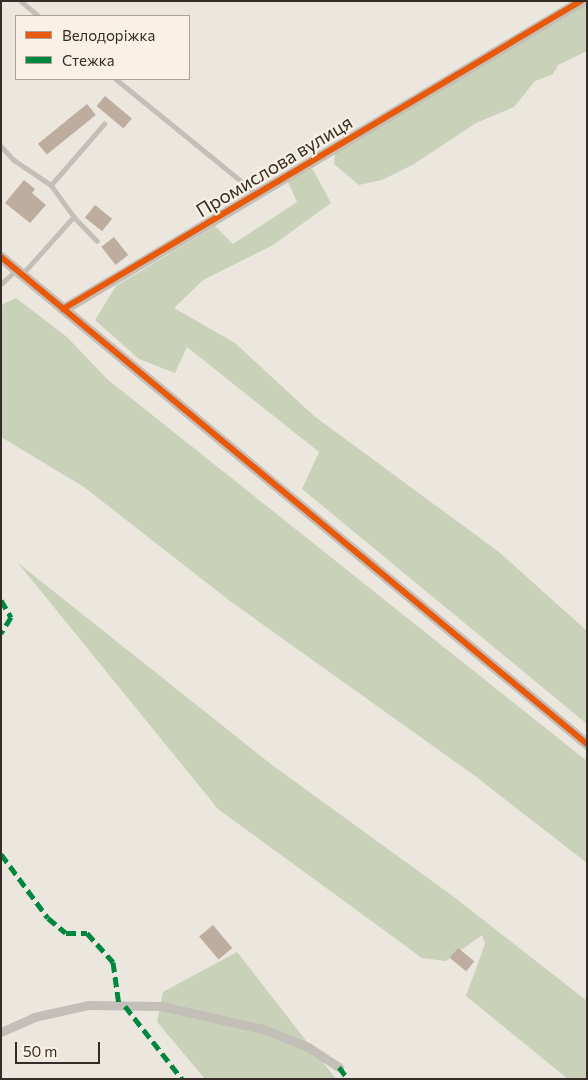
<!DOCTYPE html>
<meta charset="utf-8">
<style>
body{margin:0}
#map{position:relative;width:588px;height:1080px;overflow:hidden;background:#ebe7de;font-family:Commissioner,sans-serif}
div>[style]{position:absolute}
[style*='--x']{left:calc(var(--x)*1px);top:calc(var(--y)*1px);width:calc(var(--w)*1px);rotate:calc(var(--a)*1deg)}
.green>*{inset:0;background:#c9d1b8}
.building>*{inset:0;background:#beac9f;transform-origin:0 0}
.path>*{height:2px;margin-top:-1px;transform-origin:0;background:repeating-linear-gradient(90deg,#bcb7af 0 2.5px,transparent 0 5px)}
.service>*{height:4.5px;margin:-2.25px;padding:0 2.25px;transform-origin:2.25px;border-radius:2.25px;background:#c3beb7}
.minor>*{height:9px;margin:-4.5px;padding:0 4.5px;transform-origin:4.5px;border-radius:4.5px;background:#c3beb7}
.tertiary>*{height:11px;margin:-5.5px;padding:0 5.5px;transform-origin:5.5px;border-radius:5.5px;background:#c3beb7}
.quiet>*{height:5px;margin-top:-2.5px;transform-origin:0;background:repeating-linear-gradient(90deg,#00873e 0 10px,transparent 0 15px)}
.cycleway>*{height:6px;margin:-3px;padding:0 3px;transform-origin:3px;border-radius:3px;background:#e8590c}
span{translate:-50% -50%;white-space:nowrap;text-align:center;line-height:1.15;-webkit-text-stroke:4px #f9f1e4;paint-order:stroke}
.street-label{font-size:19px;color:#342c26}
.frame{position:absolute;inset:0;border:2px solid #342c26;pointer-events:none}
.legend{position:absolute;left:15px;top:15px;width:175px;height:65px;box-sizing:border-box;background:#f9f1e4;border:1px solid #aaa298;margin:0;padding:6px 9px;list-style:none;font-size:15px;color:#342c26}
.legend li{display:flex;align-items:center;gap:10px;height:25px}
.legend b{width:25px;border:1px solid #aaa298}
.scale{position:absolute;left:15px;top:1042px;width:85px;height:22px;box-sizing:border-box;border:2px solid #342c26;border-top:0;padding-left:6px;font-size:15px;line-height:18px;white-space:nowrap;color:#342c26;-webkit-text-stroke:4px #f9f1e4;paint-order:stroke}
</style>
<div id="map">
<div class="green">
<div style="clip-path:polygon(587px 2px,587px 51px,558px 65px,553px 74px,535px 81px,514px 107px,476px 123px,414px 164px,382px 180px,359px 185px,334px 164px,335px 152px)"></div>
<div style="clip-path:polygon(312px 168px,331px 203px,273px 245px,203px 280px,174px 308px,235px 343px,314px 416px,499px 552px,587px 631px,587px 724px,302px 489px,319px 452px,187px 347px,175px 373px,139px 359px,95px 320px,116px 286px,215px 226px,233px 244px,297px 202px,287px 180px)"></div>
<div style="clip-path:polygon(16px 298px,67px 337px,107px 379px,587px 761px,587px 863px,475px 776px,230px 601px,84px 487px,1px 437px,1px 305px)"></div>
<div style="clip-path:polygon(18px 563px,272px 765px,454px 897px,587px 1001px,587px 1079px,568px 1079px,466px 996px,485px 944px,482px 935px,446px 961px,422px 958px,218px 809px)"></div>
<div style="clip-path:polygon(237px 952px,336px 1079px,205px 1079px,157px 1022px,163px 992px)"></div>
</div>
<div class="building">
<div style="left:105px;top:96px;width:35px;height:13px;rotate:40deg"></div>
<div style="left:87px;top:104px;width:14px;height:63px;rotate:51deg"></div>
<div style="clip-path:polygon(24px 180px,35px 189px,32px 193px,46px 205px,30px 223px,5px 203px)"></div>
<div style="left:95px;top:205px;width:22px;height:16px;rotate:39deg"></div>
<div style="left:114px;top:237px;width:23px;height:16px;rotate:52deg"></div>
<div style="left:213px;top:925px;width:30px;height:18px;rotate:50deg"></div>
<div style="left:458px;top:948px;width:21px;height:13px;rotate:39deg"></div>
</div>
<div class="path">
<div style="--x:1;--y:2;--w:1;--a:-45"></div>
</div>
<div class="service">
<div style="--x:21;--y:1;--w:23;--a:40"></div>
<div style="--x:116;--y:79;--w:181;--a:39.2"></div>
<div style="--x:1;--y:146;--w:19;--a:47"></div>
<div style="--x:14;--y:160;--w:45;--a:34"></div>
<div style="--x:51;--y:185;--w:39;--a:54"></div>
<div style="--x:74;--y:217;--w:75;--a:131.8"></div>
<div style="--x:51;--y:185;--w:81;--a:-49"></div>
<div style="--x:74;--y:217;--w:33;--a:46"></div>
<div style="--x:1;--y:284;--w:21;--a:-43"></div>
</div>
<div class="minor">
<div style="--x:1;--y:1032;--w:36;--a:-24"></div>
<div style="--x:34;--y:1017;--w:55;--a:-12.5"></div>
<div style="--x:88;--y:1005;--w:73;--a:0.8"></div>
<div style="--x:161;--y:1006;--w:105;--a:12.7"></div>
<div style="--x:263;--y:1029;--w:48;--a:21.8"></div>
<div style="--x:308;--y:1047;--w:37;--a:33"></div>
</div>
<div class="tertiary">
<div style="--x:1;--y:257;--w:762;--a:39.73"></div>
<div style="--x:63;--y:309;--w:603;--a:-30.74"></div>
</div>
<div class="quiet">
<div style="--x:1;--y:600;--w:20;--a:60"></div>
<div style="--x:11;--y:617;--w:19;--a:122"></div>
<div style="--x:1;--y:854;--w:79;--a:53.7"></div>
<div style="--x:48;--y:918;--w:23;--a:40"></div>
<div style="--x:66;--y:933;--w:21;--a:0"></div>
<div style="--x:87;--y:933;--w:39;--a:48"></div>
<div style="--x:113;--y:962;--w:43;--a:82.1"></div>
<div style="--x:125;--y:1006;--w:93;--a:52"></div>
<div style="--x:339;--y:1067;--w:15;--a:53"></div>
</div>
<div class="cycleway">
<div style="--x:1;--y:257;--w:762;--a:39.73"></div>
<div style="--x:63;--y:309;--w:603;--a:-30.74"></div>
</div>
<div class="street-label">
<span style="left:274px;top:166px;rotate:-31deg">Промислова вулиця</span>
</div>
<div class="frame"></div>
<ul class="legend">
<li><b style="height:6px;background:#e8590c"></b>Велодоріжка</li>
<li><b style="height:6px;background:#00873e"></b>Стежка</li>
</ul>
<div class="scale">50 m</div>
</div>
